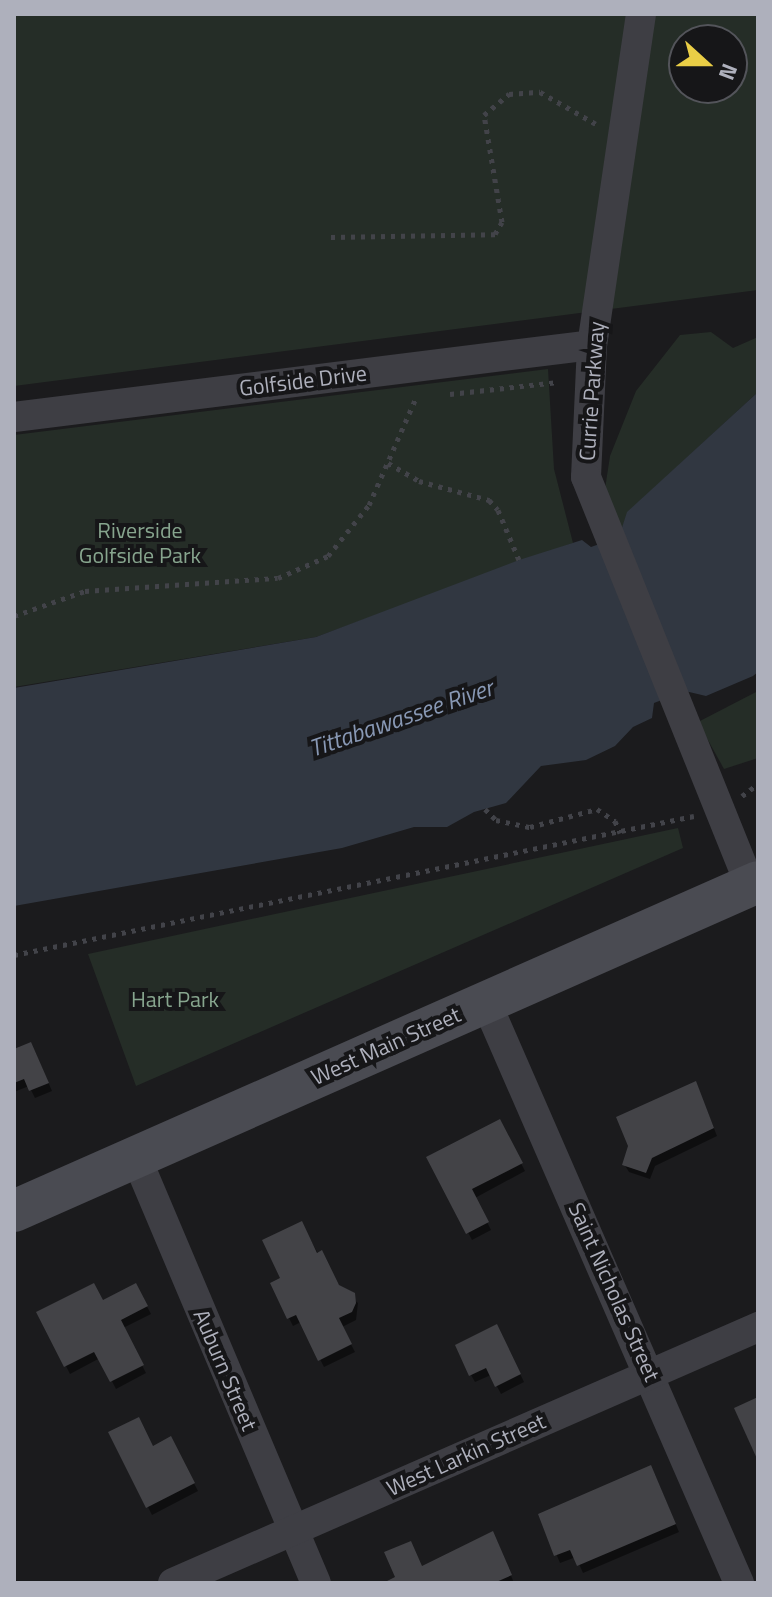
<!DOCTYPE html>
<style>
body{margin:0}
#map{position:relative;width:772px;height:1597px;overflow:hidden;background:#1b1b1d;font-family:"Titillium Web",sans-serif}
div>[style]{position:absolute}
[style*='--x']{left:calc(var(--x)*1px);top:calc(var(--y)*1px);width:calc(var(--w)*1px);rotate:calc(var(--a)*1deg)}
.green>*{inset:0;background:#252d27}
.water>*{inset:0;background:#313741}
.shadow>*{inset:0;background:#0007}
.building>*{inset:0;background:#434347}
.path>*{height:5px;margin-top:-2.5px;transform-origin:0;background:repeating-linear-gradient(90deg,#424349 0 4px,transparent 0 10px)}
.street>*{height:30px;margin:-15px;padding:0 15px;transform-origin:15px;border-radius:15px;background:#3e3e44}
.secondary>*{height:42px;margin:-21px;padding:0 21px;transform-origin:21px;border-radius:21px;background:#4a4b52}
span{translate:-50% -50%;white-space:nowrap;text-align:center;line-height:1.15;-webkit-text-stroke:8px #161618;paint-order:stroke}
.street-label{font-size:22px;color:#aeb0bc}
.park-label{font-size:22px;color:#87a58e}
.water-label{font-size:24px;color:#8898b4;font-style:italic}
.frame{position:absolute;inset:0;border:16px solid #aeb0bc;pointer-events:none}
.north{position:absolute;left:668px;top:24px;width:80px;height:80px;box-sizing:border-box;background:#161618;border:2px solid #53545a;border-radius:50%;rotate:111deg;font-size:22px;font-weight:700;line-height:32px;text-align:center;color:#aeb0bc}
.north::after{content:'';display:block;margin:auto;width:28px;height:36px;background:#eace46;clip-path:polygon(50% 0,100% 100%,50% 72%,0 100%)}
</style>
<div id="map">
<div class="green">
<div style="clip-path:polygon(evenodd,14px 14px,758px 14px,758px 290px,14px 386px,14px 14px,684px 40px,732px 40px,732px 88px,684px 88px,684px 40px)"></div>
<div style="clip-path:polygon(711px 332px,733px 348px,758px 337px,758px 392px,628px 512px,619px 537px,605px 489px,610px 456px,636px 391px,680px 335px)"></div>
<div style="clip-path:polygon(548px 369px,554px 469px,573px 543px,316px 637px,14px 687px,14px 435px)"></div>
<div style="clip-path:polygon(758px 691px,758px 758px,724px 769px,698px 722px)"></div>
<div style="clip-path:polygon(678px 828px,683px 848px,136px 1086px,88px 954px)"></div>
</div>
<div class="water">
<div style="clip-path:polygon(758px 392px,758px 672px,753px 676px,706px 696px,685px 691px,654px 703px,652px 718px,633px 727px,615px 746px,586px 760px,541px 766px,506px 803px,474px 812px,447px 827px,414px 827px,342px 848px,14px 906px,14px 688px,316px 637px,519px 560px,582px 540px,591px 547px,619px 537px,627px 512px)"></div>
</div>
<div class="shadow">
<div style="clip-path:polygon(14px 1052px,35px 1052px,52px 1091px,35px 1098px,29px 1086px,14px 1092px)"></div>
<div style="clip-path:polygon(696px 1083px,717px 1136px,655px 1166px,650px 1179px,629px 1172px,624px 1164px,631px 1146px)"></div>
<div style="clip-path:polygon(499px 1121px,525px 1171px,475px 1198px,491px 1230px,472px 1240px,429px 1158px)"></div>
<div style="clip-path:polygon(301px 1224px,337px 1286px,358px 1303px,356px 1320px,342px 1327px,355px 1352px,324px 1367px,301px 1322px,293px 1326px,272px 1284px,283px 1279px)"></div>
<div style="clip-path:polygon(136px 1286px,151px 1314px,123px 1328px,146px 1373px,116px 1389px,100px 1358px,70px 1374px,39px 1313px,102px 1303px)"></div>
<div style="clip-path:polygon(501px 1334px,524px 1382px,501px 1394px,491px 1375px,475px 1382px,471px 1375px)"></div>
<div style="clip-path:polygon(111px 1433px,153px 1448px,171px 1439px,198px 1491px,152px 1515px)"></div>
<div style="clip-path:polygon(655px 1475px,679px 1532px,583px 1573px,576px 1557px,560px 1563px,540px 1515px)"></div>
<div style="clip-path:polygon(497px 1541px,514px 1583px,400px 1583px,422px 1568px)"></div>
</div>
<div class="building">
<div style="clip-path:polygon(31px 1042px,49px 1083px,29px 1091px,24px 1079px,14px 1083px,14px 1049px)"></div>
<div style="clip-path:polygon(696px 1081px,714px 1128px,652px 1158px,646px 1173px,622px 1165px,628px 1146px,616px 1117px)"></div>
<div style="clip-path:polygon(500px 1119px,523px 1163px,472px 1189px,489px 1222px,466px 1234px,426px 1157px)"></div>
<div style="clip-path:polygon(302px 1221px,317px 1253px,322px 1250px,339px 1285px,355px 1293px,356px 1303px,352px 1312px,339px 1318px,352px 1344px,318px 1361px,296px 1315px,287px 1319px,270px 1283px,280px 1278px,262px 1240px)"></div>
<div style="clip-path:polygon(94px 1283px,103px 1300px,136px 1283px,148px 1306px,121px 1320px,144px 1365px,110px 1382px,94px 1352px,64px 1367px,36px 1312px)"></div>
<div style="clip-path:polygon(497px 1324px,521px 1374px,495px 1387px,486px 1368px,469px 1376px,455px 1345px)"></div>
<div style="clip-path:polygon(758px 1397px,758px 1461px,734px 1408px)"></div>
<div style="clip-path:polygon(139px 1417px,153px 1446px,171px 1436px,195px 1483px,146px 1508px,108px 1432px)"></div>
<div style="clip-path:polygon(651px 1465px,676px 1524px,577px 1566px,570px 1550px,554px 1556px,538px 1514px)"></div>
<div style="clip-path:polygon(493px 1531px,512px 1575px,494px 1583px,383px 1583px,395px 1577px,384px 1552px,411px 1541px,422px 1566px)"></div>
</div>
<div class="path">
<div style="--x:331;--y:237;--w:164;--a:-1"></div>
<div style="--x:495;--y:234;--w:14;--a:-60"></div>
<div style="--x:502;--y:222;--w:109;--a:-99.5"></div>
<div style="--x:484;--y:115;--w:33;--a:-40"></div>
<div style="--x:509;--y:94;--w:31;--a:-4"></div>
<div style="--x:540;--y:92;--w:64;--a:29.7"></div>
<div style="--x:450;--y:394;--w:109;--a:-6.3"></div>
<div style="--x:388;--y:463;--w:36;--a:30"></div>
<div style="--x:419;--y:481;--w:73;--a:15.2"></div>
<div style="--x:489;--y:500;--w:13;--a:48"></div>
<div style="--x:498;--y:510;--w:54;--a:67.2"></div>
<div style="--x:14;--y:616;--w:75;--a:-19.4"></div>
<div style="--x:85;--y:591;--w:193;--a:-3.9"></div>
<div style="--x:278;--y:578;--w:55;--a:-23.7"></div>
<div style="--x:328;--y:556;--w:65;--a:-51.2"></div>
<div style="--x:369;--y:505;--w:117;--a:-66.3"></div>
<div style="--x:742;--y:796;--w:20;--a:-37"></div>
<div style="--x:485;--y:809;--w:16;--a:45"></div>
<div style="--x:496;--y:820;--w:35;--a:12"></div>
<div style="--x:530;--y:827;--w:69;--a:-15"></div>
<div style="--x:597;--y:809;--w:22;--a:34"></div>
<div style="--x:615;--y:821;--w:13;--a:67"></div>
<div style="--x:14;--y:955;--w:694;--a:-11.55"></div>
</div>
<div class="street">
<div style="--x:641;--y:14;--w:335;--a:98.4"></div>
<div style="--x:592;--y:345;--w:132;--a:92.6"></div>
<div style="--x:586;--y:477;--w:440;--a:68.1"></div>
<div style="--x:14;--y:417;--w:582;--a:-7.1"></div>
<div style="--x:486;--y:1002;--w:634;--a:66.47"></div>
<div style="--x:136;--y:1157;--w:462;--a:67.1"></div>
<div style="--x:173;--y:1583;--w:639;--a:-23.63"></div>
</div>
<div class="secondary">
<div style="--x:14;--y:1211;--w:813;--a:-23.86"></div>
</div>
<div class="street-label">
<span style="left:303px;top:381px;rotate:-7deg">Golfside Drive</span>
<span style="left:592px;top:391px;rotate:-86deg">Currie Parkway</span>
<span style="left:386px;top:1046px;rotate:-24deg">West Main Street</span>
<span style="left:614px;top:1292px;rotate:66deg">Saint Nicholas Street</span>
<span style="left:225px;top:1370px;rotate:67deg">Auburn Street</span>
<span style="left:466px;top:1455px;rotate:-24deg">West Larkin Street</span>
</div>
<div class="park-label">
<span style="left:140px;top:543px">Riverside<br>Golfside Park</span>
<span style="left:175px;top:1000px">Hart Park</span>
</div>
<div class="water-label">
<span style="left:401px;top:718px;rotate:-19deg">Tittabawassee River</span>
</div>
<div class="frame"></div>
<div class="north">N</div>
</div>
